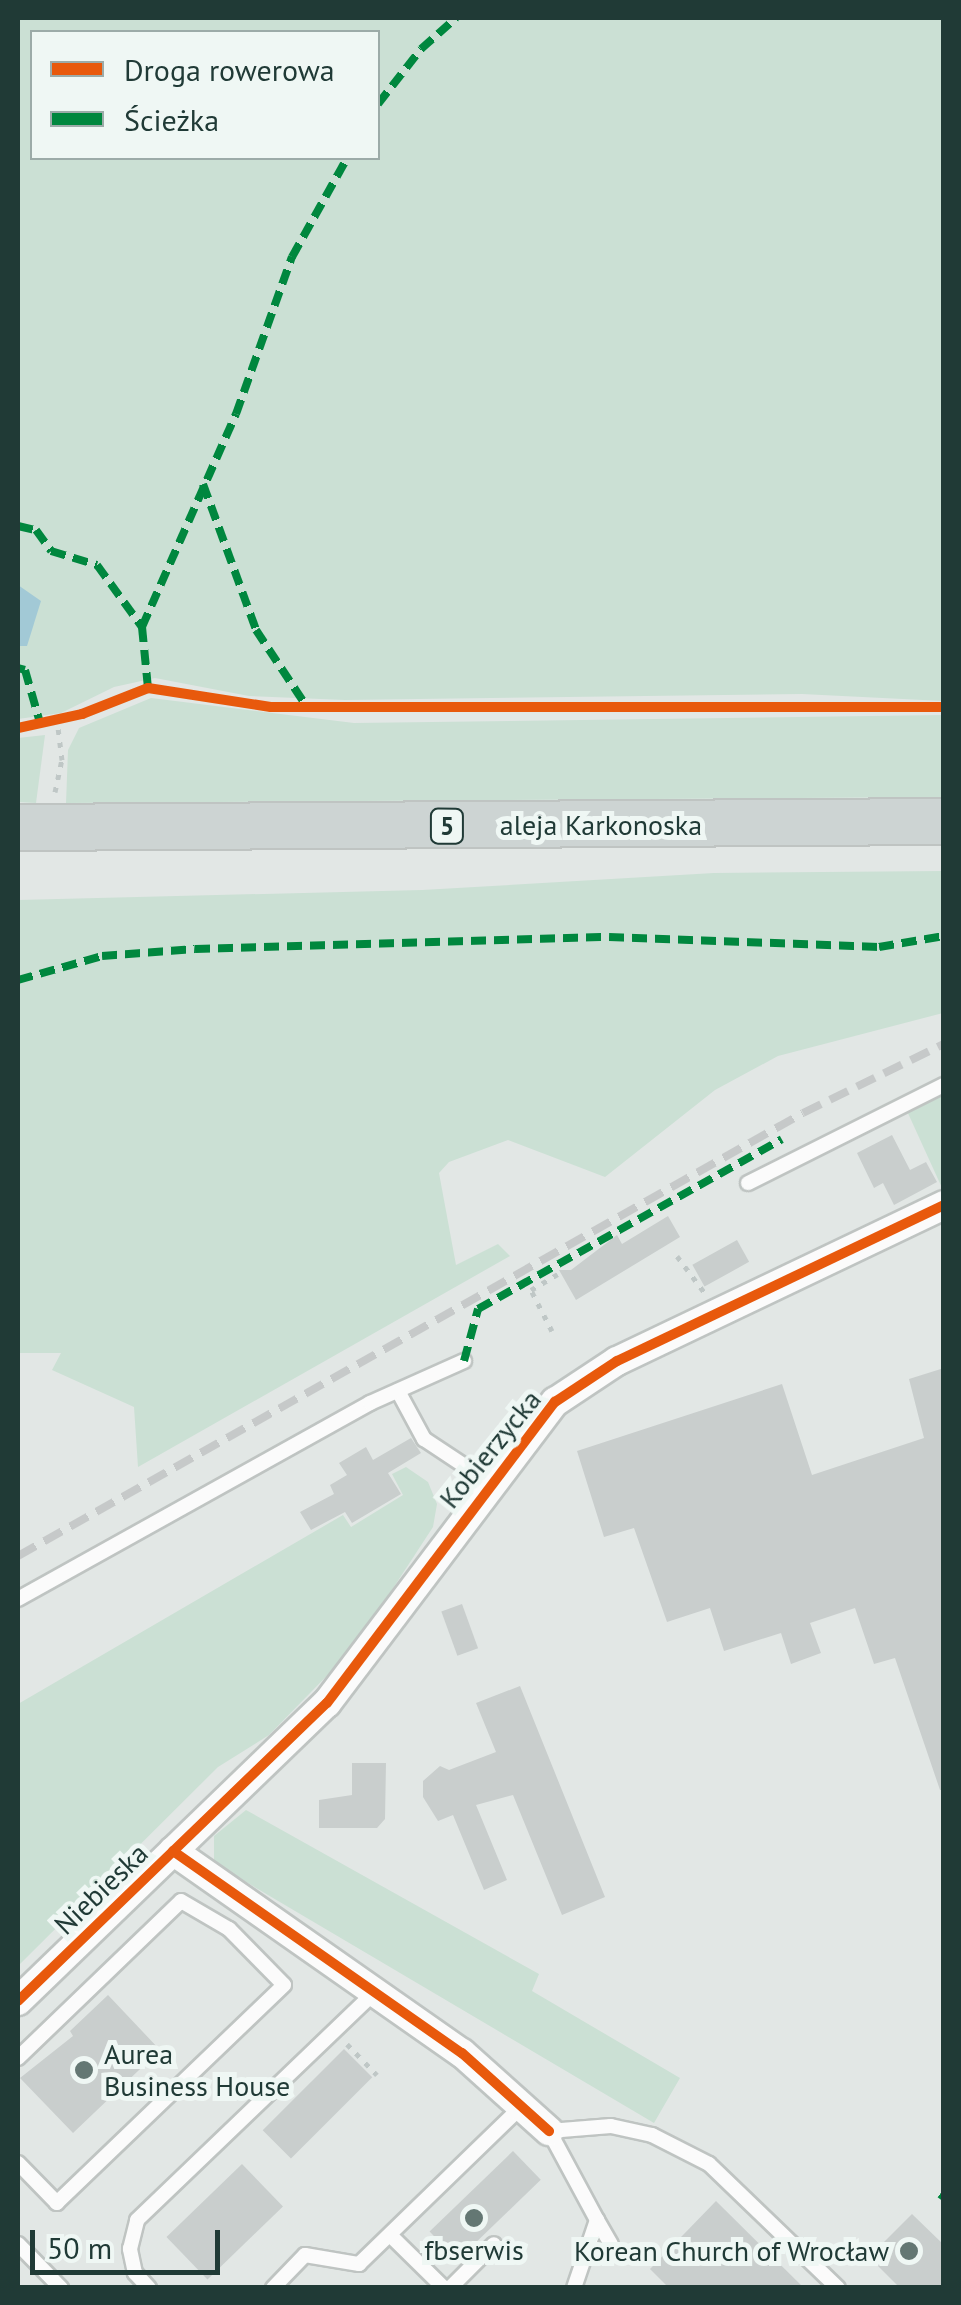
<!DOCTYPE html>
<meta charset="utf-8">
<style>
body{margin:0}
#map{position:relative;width:961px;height:2305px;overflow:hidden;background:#e2e7e5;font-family:"PT Sans",sans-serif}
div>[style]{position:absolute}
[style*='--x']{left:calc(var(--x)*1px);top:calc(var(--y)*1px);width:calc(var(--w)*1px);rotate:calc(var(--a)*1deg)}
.green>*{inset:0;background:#cbe0d4}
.water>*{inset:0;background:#a2c9d6}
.building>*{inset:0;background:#c9cecd;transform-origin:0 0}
.path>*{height:5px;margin-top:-2.5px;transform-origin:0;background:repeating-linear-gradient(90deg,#bfc7c6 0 5px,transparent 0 13px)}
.roads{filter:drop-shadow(2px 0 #bfc4c2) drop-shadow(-2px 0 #bfc4c2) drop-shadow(0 2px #bfc4c2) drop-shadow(0 -2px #bfc4c2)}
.lane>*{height:14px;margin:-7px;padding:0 7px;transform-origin:7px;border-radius:7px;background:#fbfbfb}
.street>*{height:28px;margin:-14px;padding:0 14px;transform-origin:14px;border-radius:14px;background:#fbfbfb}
.primary>*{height:45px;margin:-22.5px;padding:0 22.5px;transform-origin:22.5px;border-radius:22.5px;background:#cdd4d3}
.rail>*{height:8px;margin-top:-4px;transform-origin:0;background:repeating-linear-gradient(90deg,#c6c9c9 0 20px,transparent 0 30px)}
.quiet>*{height:8px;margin-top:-4px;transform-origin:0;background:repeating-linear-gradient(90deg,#00873e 0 15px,transparent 0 23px)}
.cycleway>*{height:10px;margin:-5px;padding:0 5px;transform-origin:5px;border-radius:5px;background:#e8590c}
.dots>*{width:28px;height:28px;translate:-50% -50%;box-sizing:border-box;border:5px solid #eff7f4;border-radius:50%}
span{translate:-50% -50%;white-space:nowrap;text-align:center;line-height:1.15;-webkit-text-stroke:10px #eff7f4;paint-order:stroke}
.shield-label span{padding:2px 8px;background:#eff7f4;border:2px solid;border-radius:8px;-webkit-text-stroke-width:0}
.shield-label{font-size:25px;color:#203a36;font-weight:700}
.street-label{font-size:28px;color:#203a36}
.poi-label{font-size:28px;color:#203a36}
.left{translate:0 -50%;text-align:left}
.right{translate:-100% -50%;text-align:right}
.frame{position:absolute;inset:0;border:20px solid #203a36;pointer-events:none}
.legend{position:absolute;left:30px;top:30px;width:350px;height:130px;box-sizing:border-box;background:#eff7f4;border:2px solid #9caba8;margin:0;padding:12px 18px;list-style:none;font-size:30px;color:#203a36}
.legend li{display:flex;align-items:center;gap:20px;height:50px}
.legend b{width:50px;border:2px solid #9caba8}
.scale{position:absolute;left:30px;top:2230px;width:190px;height:45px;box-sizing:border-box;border:5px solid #203a36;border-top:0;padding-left:12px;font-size:30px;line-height:35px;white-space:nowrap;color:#203a36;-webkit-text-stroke:8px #eff7f4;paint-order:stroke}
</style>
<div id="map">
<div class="green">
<i style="clip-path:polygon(evenodd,18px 18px,943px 18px,943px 701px,802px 694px,345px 700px,249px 696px,155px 678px,114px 687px,61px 713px,18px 719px,18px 18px,32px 32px,378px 32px,378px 158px,32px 158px,32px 32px)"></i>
<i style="clip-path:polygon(151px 698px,354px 723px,943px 715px,943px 797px,66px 803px,68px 750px,79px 728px)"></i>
<i style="clip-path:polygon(45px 735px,36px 803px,18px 802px,18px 738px)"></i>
<i style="clip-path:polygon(943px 871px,943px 1013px,778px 1056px,715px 1090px,605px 1177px,508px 1140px,449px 1162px,439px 1173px,456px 1265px,498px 1244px,510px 1256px,138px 1467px,134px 1407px,52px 1370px,61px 1353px,18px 1353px,18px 900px,422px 890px,714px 873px)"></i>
<i style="clip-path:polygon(943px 1094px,944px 1190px,943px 1190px,907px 1111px)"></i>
<i style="clip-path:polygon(406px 1467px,428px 1482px,437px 1504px,433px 1527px,354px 1648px,269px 1735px,218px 1767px,18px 1966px,18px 1704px,343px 1515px,351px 1527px,403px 1495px,392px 1474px)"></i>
<i style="clip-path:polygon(246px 1810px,539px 1974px,532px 1991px,680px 2078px,654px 2123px,214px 1863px,214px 1836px)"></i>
</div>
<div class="water">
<i style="clip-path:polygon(18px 585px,41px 601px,27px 646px,18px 646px)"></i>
</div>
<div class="building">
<i style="clip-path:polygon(892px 1135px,910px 1170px,926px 1162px,937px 1182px,894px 1205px,883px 1183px,874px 1188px,857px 1153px)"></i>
<i style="clip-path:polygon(668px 1216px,680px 1237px,576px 1300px,559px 1270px,571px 1270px,617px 1235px,622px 1244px)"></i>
<i style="left:737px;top:1240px;width:25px;height:51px;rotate:61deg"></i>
<i style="clip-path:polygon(944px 1368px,944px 1790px,940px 1790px,895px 1658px,874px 1664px,855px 1608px,810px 1623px,821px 1653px,791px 1664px,781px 1633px,724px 1651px,710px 1608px,667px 1622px,634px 1528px,604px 1537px,577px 1451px,782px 1384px,812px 1475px,924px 1438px,909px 1379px)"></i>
<i style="clip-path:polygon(411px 1438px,421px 1453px,388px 1473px,401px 1494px,352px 1523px,345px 1512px,311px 1530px,300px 1512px,334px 1494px,330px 1485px,347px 1475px,339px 1463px,366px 1447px,373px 1460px)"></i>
<i style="left:462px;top:1604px;width:47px;height:22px;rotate:70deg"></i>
<i style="clip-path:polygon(520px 1686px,605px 1897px,562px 1915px,513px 1795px,476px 1805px,507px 1880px,484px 1890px,453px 1815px,438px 1821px,423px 1797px,423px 1781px,440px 1766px,449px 1770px,496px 1752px,476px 1703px)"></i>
<i style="clip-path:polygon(352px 1763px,386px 1763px,385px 1819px,377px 1828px,319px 1828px,319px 1800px,352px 1795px)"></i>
<i style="clip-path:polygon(108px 1995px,160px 2050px,73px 2133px,20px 2078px,73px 2036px,70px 2031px)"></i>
<i style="left:344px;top:2049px;width:40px;height:115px;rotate:45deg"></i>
<i style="left:513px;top:2151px;width:40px;height:116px;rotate:46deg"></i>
<i style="left:242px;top:2164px;width:59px;height:105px;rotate:46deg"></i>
<i style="clip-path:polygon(716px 2201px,804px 2288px,669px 2288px,650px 2269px)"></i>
<i style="clip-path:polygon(912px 2214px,944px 2245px,944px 2288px,900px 2288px,869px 2257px)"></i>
</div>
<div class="path">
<i style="--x:55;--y:792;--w:33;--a:-78"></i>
<i style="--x:62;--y:760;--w:39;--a:-97"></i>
<i style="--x:677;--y:1256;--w:45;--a:53.1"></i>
<i style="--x:552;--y:1331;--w:46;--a:-117.1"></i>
<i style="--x:531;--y:1290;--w:31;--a:-31"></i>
<i style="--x:347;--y:2044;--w:43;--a:45.9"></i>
</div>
<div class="roads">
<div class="lane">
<i style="--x:748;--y:1183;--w:219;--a:-26.6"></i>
<i style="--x:398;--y:1391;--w:55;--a:61.6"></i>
<i style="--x:424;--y:1439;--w:78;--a:33.5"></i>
<i style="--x:18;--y:1599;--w:403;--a:-29.1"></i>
<i style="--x:370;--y:1403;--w:103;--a:-24.1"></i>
<i style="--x:18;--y:2058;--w:226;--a:-43.9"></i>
<i style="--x:181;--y:1901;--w:56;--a:30.3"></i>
<i style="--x:229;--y:1929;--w:78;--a:45.5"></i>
<i style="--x:284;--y:1985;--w:315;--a:136.2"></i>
<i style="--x:57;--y:2203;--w:56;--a:-134.3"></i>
<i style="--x:597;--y:2220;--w:28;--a:60"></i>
<i style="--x:390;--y:2235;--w:76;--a:44.5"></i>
<i style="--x:18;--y:2244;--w:62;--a:45.7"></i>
<i style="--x:149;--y:2288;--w:21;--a:-133"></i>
<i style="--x:135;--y:2273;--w:25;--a:-102"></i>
<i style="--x:130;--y:2249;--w:30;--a:-76"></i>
<i style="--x:137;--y:2220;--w:330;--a:-43.8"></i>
<i style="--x:273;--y:2288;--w:46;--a:-45.9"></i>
<i style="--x:305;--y:2255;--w:55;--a:9.5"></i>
<i style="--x:359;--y:2264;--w:227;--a:-44.1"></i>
<i style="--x:450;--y:2288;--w:62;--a:-45"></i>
<i style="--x:574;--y:2288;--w:72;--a:-71.3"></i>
<i style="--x:597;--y:2220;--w:101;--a:-118.3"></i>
<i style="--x:549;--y:2131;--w:62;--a:-4.6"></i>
<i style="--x:611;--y:2126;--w:42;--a:12.4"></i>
<i style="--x:652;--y:2135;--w:64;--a:27"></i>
<i style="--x:709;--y:2164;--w:179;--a:43.9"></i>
</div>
<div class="street">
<i style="--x:173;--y:1851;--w:353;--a:35"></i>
<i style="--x:462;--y:2053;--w:117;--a:41.9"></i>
<i style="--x:18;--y:2001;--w:429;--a:-44"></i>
<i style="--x:327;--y:1703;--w:378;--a:-52.9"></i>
<i style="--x:555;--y:1402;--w:74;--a:-33.5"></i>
<i style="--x:617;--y:1361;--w:362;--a:-25.5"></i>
</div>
<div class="primary">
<i style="--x:18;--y:827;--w:926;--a:-0.37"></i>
</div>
</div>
<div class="rail">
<i style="--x:18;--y:1556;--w:901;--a:-29.44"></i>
<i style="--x:803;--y:1113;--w:157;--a:-26.1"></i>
</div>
<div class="quiet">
<i style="--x:378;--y:104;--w:70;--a:-52"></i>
<i style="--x:421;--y:49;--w:47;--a:-41.5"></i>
<i style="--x:203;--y:484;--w:155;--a:70"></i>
<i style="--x:256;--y:630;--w:92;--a:56.5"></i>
<i style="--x:18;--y:526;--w:18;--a:13"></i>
<i style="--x:36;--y:530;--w:26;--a:54"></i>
<i style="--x:51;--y:551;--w:48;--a:16.9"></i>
<i style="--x:97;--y:565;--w:77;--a:54"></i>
<i style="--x:142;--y:627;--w:61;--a:84.4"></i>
<i style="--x:142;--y:627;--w:233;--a:-66.2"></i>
<i style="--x:236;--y:414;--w:167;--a:-70.4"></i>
<i style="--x:292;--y:257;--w:113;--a:-60.9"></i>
<i style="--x:18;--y:668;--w:7;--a:16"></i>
<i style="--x:25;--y:670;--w:58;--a:74.1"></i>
<i style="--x:18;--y:980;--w:87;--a:-15.9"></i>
<i style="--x:102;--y:956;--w:93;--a:-4.3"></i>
<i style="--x:195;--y:949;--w:414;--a:-1.7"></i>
<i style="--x:609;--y:937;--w:270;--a:2.1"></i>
<i style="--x:879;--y:947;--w:66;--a:-9.6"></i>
<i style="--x:464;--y:1361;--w:54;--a:-74.9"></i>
<i style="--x:478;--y:1309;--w:348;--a:-29.2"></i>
<i style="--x:940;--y:2194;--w:5;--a:37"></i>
</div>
<div class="cycleway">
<i style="--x:18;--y:728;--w:66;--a:-12.3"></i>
<i style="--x:82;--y:714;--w:71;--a:-21.5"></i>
<i style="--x:148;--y:688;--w:124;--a:8.8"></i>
<i style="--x:271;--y:707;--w:673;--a:0"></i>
<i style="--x:173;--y:1851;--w:353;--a:35"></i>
<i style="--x:462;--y:2053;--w:117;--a:41.9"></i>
<i style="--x:18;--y:2001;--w:429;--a:-44"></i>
<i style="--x:327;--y:1703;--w:378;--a:-52.9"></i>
<i style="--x:555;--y:1402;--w:74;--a:-33.5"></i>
<i style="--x:617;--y:1361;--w:362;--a:-25.5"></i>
</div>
<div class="dots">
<i style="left:84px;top:2070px;background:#647773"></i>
<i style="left:474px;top:2218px;background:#647773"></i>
<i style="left:909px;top:2251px;background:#647773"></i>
</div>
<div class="shield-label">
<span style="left:447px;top:826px">5</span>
</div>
<div class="street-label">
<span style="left:601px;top:825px">aleja Karkonoska</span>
<span style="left:490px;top:1449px;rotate:-51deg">Kobierzycka</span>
<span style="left:101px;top:1889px;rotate:-44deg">Niebieska</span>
</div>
<div class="poi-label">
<span class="left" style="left:104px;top:2070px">Aurea<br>Business House</span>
<span style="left:474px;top:2250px">fbserwis</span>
<span class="right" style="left:889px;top:2251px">Korean Church of Wrocław</span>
</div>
<div class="frame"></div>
<ul class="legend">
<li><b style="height:12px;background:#e8590c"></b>Droga rowerowa</li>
<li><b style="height:12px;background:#00873e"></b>Ścieżka</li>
</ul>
<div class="scale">50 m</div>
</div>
